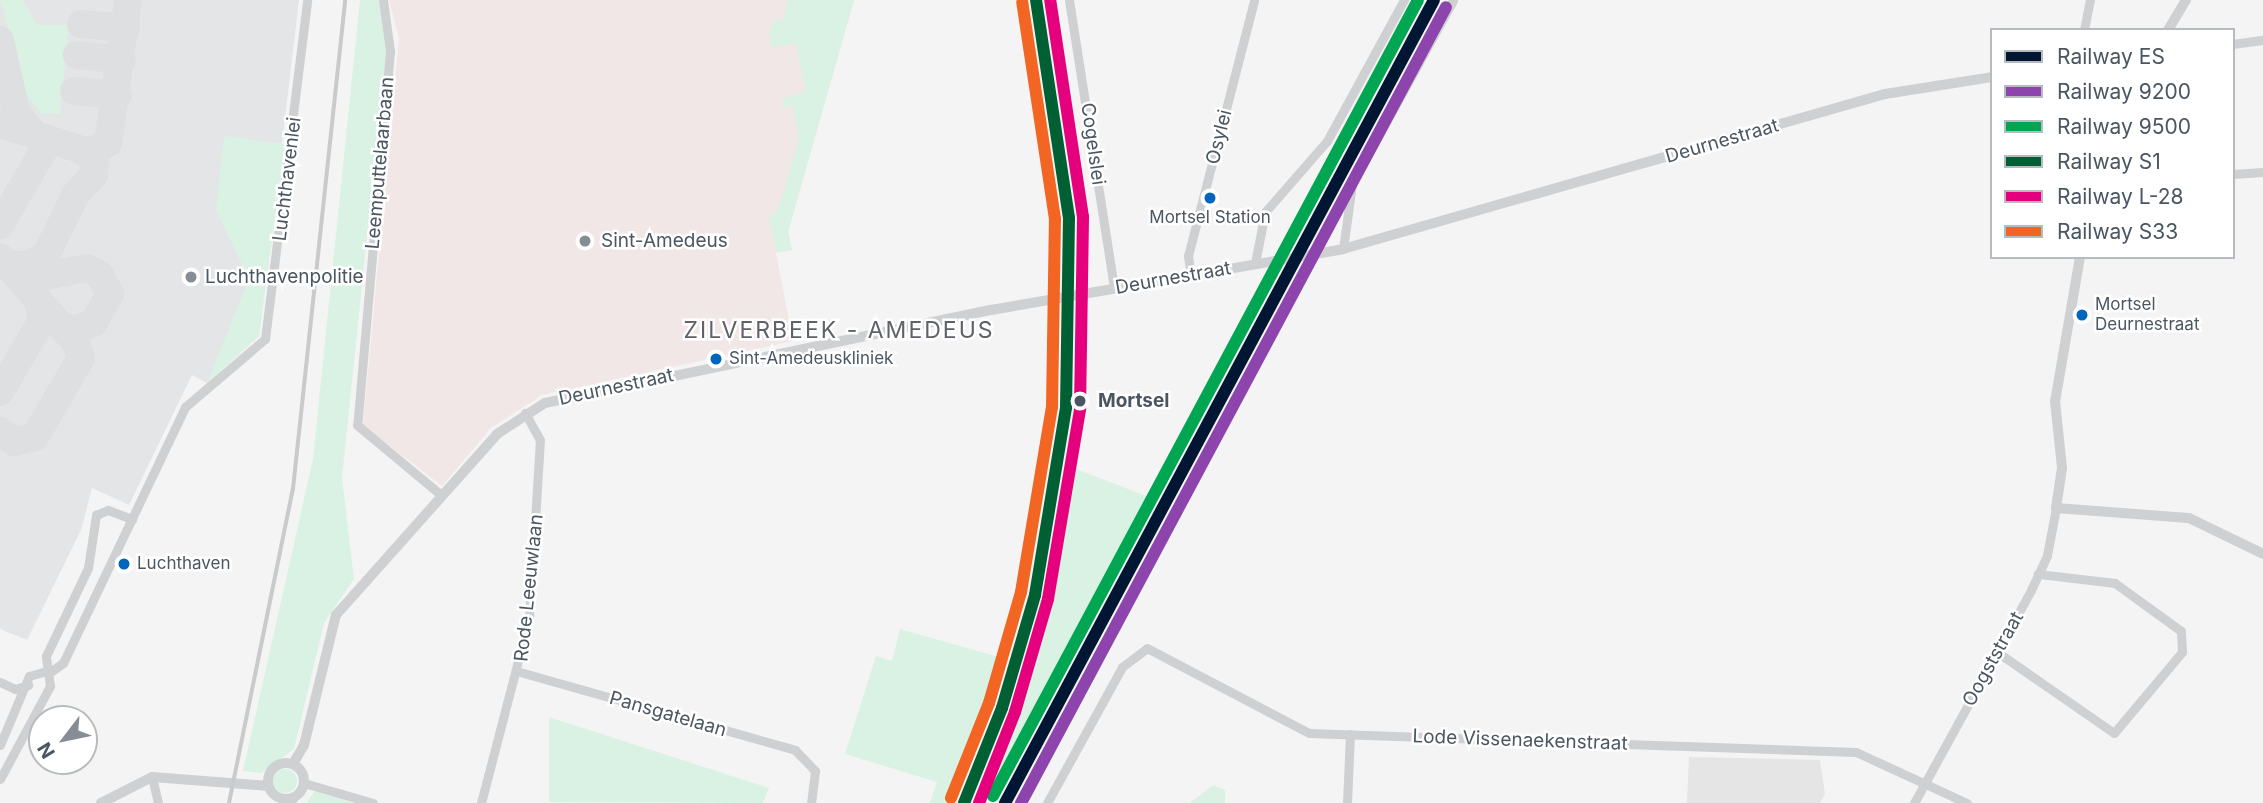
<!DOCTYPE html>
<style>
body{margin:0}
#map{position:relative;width:2263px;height:803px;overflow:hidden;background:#f4f4f4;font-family:Inter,sans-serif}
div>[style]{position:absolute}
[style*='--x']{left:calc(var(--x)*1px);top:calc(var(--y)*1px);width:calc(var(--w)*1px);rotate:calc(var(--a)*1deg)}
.education>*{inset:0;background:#e6e5e6}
.medical>*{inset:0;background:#f1e7e6}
.airport>*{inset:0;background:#e4e5e7}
.green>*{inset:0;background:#d9f2e3}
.round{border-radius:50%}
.taxiway>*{height:28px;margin:-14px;padding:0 14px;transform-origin:14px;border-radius:14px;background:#dedfe0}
.minor>*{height:9px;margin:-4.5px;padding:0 4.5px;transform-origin:4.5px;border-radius:4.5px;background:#ced0d2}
.tertiary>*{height:10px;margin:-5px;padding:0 5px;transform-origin:5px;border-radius:5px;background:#ced0d2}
.tertiary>.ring{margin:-5px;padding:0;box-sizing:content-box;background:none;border:10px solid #ced0d2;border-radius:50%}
.rail>*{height:3.5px;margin:-1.75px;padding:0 1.75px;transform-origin:1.75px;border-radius:1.75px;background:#c9cacc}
.rail-1>*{height:12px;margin:-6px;padding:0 6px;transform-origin:6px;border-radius:6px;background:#011633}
.rail-2>*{height:12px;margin:-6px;padding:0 6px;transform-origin:6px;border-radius:6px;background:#8e44ad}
.rail-3>*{height:12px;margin:-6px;padding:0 6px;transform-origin:6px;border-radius:6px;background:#00a651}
.rail-4>*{height:12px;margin:-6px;padding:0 6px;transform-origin:6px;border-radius:6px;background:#005f33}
.rail-5>*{height:12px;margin:-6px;padding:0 6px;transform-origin:6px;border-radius:6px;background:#e5007d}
.rail-6>*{height:12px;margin:-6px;padding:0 6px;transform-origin:6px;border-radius:6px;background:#f26522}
.dots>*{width:19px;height:19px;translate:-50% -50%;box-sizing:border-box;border:4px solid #fff;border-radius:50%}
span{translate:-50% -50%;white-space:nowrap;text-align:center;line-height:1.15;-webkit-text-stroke:5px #fff;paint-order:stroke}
.bus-label{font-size:17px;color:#4a5661}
.left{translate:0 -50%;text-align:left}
.street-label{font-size:19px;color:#4a5661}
.poi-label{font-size:19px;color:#4a5661}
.stop-label{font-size:19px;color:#4a5661;font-weight:700}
.quarter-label{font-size:23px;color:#5f6368;letter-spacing:2px}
.legend{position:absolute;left:1990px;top:28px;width:245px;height:231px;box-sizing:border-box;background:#fff;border:2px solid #b7bbc0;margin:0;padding:9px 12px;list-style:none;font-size:21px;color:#4a5661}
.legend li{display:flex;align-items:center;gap:14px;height:35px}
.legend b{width:35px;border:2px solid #b7bbc0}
.north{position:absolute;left:28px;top:705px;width:70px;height:70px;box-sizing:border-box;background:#fff;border:2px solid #b7bbc0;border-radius:50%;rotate:238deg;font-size:19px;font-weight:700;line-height:28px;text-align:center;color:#4a5661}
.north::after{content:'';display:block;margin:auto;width:24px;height:32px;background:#868d94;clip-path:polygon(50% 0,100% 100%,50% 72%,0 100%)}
</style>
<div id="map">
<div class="education">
<i style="clip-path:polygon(1689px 757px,1820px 760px,1825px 794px,1820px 803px,1687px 803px)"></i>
</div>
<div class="medical">
<i style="clip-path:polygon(389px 0,854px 0,788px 232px,792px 250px,776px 253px,793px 341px,542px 395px,491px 428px,442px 486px,363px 425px,399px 38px)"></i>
</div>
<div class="airport">
<i style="clip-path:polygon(0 0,299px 0,259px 336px,207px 383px,192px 375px,129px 505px,92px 488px,81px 530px,27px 640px,0 629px)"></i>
</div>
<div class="green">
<i style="clip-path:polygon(0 0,22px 0,37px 25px,69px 25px,60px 114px,41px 113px,27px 95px)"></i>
<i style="clip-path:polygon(360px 0,379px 0,386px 53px,342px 478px,354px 579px,324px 623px,294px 749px,261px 773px,243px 771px,313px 459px)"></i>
<i style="clip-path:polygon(788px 0,854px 0,788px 232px,792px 250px,776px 252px,769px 215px,778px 210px,799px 138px,792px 105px,784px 107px,782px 98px,806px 92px,796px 43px,772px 47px,769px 33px,774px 19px,782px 21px)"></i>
<i style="clip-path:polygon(224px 136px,285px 144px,259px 336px,207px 383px,245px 289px,245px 271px,216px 210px)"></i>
<i style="clip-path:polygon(1076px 469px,1154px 499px,1006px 773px,981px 803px,1039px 639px)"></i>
<i style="clip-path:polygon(900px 629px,1006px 659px,955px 803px,930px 803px,937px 782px,845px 754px,876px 656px,892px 661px)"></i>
<i style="clip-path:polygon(549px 717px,769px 788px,763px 803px,549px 802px)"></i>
<i class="round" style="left:273px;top:769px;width:24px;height:24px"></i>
<i style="clip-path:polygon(1213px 785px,1225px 790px,1225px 803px,1190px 803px)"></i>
<i style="clip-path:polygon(315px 791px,353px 803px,306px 803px)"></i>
</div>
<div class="taxiway">
<i style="--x:81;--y:24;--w:45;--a:5.1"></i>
<i style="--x:0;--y:40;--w:74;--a:77.5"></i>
<i style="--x:16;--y:112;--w:46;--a:51.1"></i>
<i style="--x:45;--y:148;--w:89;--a:120.3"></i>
<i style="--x:77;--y:55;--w:45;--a:6.3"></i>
<i style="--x:74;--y:91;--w:44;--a:5.2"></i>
<i style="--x:0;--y:124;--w:93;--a:17.5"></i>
<i style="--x:89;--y:152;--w:21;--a:-25"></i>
<i style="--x:108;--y:143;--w:144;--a:-82"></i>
<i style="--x:0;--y:257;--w:115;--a:48.5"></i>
<i style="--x:76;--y:343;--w:16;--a:72"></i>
<i style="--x:81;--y:358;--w:91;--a:120.2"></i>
<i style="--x:35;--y:437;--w:22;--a:167"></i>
<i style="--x:14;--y:442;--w:18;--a:-142"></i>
<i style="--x:10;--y:264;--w:16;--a:7"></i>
<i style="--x:26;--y:266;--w:23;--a:-29"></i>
<i style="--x:46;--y:255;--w:68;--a:-63.8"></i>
<i style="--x:76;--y:194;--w:26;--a:-47"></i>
<i style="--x:94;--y:175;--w:13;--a:-86"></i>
<i style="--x:95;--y:162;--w:17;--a:-140"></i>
<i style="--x:12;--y:271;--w:20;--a:24"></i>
<i style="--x:30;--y:279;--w:58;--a:-10.9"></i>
<i style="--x:87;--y:268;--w:15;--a:28"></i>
<i style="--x:100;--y:275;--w:21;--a:62"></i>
<i style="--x:110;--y:294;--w:34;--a:120"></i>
<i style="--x:93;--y:323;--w:20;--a:160"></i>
<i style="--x:74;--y:330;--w:16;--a:-158"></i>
<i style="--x:0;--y:392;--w:83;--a:-59.7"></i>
<i style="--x:42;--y:320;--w:20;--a:-101"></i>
</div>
<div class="minor">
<i style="--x:383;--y:0;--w:51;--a:82.2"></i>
<i style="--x:390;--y:51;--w:375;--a:95"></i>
<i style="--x:357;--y:425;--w:109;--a:39.8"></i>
<i style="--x:1069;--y:0;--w:291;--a:81.1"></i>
<i style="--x:2084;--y:30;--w:31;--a:-79"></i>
<i style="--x:2233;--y:44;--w:30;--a:-8"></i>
<i style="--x:2233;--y:174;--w:30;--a:-4"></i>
<i style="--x:1343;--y:249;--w:66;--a:-82.1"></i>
<i style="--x:1352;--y:184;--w:210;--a:-61.2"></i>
<i style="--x:1255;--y:263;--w:52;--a:-78.9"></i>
<i style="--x:1265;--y:212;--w:94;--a:-48.9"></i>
<i style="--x:1327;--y:141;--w:161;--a:-61.4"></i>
<i style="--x:1191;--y:275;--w:19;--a:-99"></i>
<i style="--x:1188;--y:256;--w:264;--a:-75.5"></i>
<i style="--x:1997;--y:652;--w:142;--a:34.7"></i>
<i style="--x:2114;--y:733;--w:106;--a:-50"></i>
<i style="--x:2182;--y:652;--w:21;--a:-93"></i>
<i style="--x:2181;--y:631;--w:82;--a:-144"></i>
<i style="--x:2115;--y:583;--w:78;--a:-173.3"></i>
<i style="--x:520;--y:672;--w:286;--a:15.8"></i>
<i style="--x:795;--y:750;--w:29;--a:46"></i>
<i style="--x:815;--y:771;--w:32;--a:97"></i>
<i style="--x:49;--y:673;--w:17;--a:-36"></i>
<i style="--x:63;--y:663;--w:284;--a:-64.5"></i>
<i style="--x:185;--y:407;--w:105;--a:-40.4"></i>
<i style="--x:265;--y:339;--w:342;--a:-82.9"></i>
<i style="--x:0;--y:682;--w:17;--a:25"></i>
<i style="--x:15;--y:689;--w:14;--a:-17"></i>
<i style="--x:0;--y:745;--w:75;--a:-67.2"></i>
<i style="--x:29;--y:676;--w:18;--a:-16"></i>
<i style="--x:152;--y:777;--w:27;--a:77"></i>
<i style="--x:0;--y:779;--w:106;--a:-61.7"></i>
<i style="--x:50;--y:686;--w:30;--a:-98"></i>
<i style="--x:46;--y:656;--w:98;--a:-64.5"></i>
<i style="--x:88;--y:568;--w:54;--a:-81.4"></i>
<i style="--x:96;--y:515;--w:13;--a:-23"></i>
<i style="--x:108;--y:510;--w:26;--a:21"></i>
<i style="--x:304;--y:783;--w:72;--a:16.2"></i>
<i style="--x:290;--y:799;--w:4;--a:63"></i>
<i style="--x:481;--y:803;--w:190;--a:-75.4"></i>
<i style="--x:529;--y:619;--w:179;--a:-86.5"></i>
<i style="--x:540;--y:440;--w:31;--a:-119"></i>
<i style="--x:1047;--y:803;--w:155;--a:-61.1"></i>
<i style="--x:1122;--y:667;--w:31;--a:-37"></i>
<i style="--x:1147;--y:648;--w:183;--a:27.7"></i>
<i style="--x:1309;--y:733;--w:547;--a:1.99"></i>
<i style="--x:1856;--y:752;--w:122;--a:24.7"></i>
<i style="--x:1347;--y:803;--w:69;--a:-87.5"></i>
<i style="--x:1914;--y:803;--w:243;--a:-61.2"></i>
<i style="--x:2031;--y:590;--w:38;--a:-65"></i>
<i style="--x:2047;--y:555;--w:48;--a:-79.2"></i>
</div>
<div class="tertiary">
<i style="--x:2168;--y:30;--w:35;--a:-59"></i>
<i style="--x:2080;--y:257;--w:146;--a:99.8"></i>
<i style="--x:2055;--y:401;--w:67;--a:84"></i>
<i style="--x:2062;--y:468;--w:40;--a:98.5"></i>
<i style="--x:2056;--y:508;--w:133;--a:4.3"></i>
<i style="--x:2189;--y:518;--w:82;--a:25.9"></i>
<i class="ring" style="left:268px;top:763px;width:26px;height:26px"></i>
<i style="--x:293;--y:764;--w:22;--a:-60"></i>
<i style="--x:304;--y:745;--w:134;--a:-76.2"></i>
<i style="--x:336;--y:615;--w:242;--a:-48.3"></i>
<i style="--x:497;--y:434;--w:57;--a:-32.9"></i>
<i style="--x:545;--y:403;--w:456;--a:-11.8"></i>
<i style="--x:991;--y:310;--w:357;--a:-9.8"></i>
<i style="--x:1343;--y:249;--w:564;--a:-15.96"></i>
<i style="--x:1885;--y:94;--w:108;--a:-9"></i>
<i style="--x:101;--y:803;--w:57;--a:-27"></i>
<i style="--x:152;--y:777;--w:116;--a:4.4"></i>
</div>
<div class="rail">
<i style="--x:229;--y:803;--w:320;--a:-78.5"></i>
<i style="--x:293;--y:489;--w:492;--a:-83.9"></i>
</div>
<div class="rail-1">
<i style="--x:1005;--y:803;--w:910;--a:-61.89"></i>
</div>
<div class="rail-2">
<i style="--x:1021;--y:803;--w:902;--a:-61.9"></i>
</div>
<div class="rail-3">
<i style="--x:993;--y:796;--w:902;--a:-61.9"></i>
</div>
<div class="rail-4">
<i style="--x:964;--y:803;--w:102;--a:-68.2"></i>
<i style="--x:1002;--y:708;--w:118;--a:-73.7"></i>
<i style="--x:1035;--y:595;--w:190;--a:-80.6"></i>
<i style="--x:1066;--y:408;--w:190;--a:-89.1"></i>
<i style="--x:1069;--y:218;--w:220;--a:-98.6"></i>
</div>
<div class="rail-5">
<i style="--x:979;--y:803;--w:98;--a:-68.4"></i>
<i style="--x:1015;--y:712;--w:118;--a:-73.7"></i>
<i style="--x:1048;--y:599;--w:193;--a:-80.4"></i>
<i style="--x:1080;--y:409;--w:192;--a:-89.1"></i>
<i style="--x:1083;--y:217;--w:219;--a:-98.6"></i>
</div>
<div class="rail-6">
<i style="--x:951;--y:798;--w:102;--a:-68.2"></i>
<i style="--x:989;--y:703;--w:116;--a:-73.9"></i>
<i style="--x:1021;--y:592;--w:188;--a:-80.5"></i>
<i style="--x:1052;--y:407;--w:188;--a:-89.1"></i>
<i style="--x:1055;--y:219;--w:219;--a:-98.6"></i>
</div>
<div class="dots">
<i style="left:1210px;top:198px;background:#0065bd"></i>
<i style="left:585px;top:241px;background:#868d94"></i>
<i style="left:191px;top:277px;background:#868d94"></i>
<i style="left:2082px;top:315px;background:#0065bd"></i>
<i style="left:716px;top:359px;background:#0065bd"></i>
<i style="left:1080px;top:401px;background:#4a5661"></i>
<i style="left:124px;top:564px;background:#0065bd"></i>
</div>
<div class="bus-label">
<span style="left:1210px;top:218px">Mortsel Station</span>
<span class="left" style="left:2095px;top:315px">Mortsel<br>Deurnestraat</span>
<span class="left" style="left:729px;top:359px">Sint-Amedeuskliniek</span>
<span class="left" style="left:137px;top:564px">Luchthaven</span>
</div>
<div class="street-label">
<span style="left:1219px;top:137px;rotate:-76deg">Osylei</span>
<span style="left:1722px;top:141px;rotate:-16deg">Deurnestraat</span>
<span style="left:1093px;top:144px;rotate:82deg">Cogelslei</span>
<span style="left:380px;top:163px;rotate:-85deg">Leemputtelaarbaan</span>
<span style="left:287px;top:179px;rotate:-83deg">Luchthavenlei</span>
<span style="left:1173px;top:278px;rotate:-10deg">Deurnestraat</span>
<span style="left:616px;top:387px;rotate:-12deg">Deurnestraat</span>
<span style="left:529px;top:588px;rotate:-84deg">Rode Leeuwlaan</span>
<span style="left:1993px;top:659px;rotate:-61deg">Oogststraat</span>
<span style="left:668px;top:714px;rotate:16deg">Pansgatelaan</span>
<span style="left:1520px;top:740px;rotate:2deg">Lode Vissenaekenstraat</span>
</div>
<div class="poi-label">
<span class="left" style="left:601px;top:241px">Sint-Amedeus</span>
<span class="left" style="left:205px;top:277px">Luchthavenpolitie</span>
</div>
<div class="stop-label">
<span class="left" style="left:1098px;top:401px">Mortsel</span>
</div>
<div class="quarter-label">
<span style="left:839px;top:330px">ZILVERBEEK - AMEDEUS</span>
</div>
<ul class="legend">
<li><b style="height:9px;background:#011633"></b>Railway ES</li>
<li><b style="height:9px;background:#8e44ad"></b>Railway 9200</li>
<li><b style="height:9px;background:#00a651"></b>Railway 9500</li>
<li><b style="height:9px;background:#005f33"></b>Railway S1</li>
<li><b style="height:9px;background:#e5007d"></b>Railway L-28</li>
<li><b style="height:9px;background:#f26522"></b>Railway S33</li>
</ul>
<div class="north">N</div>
</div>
